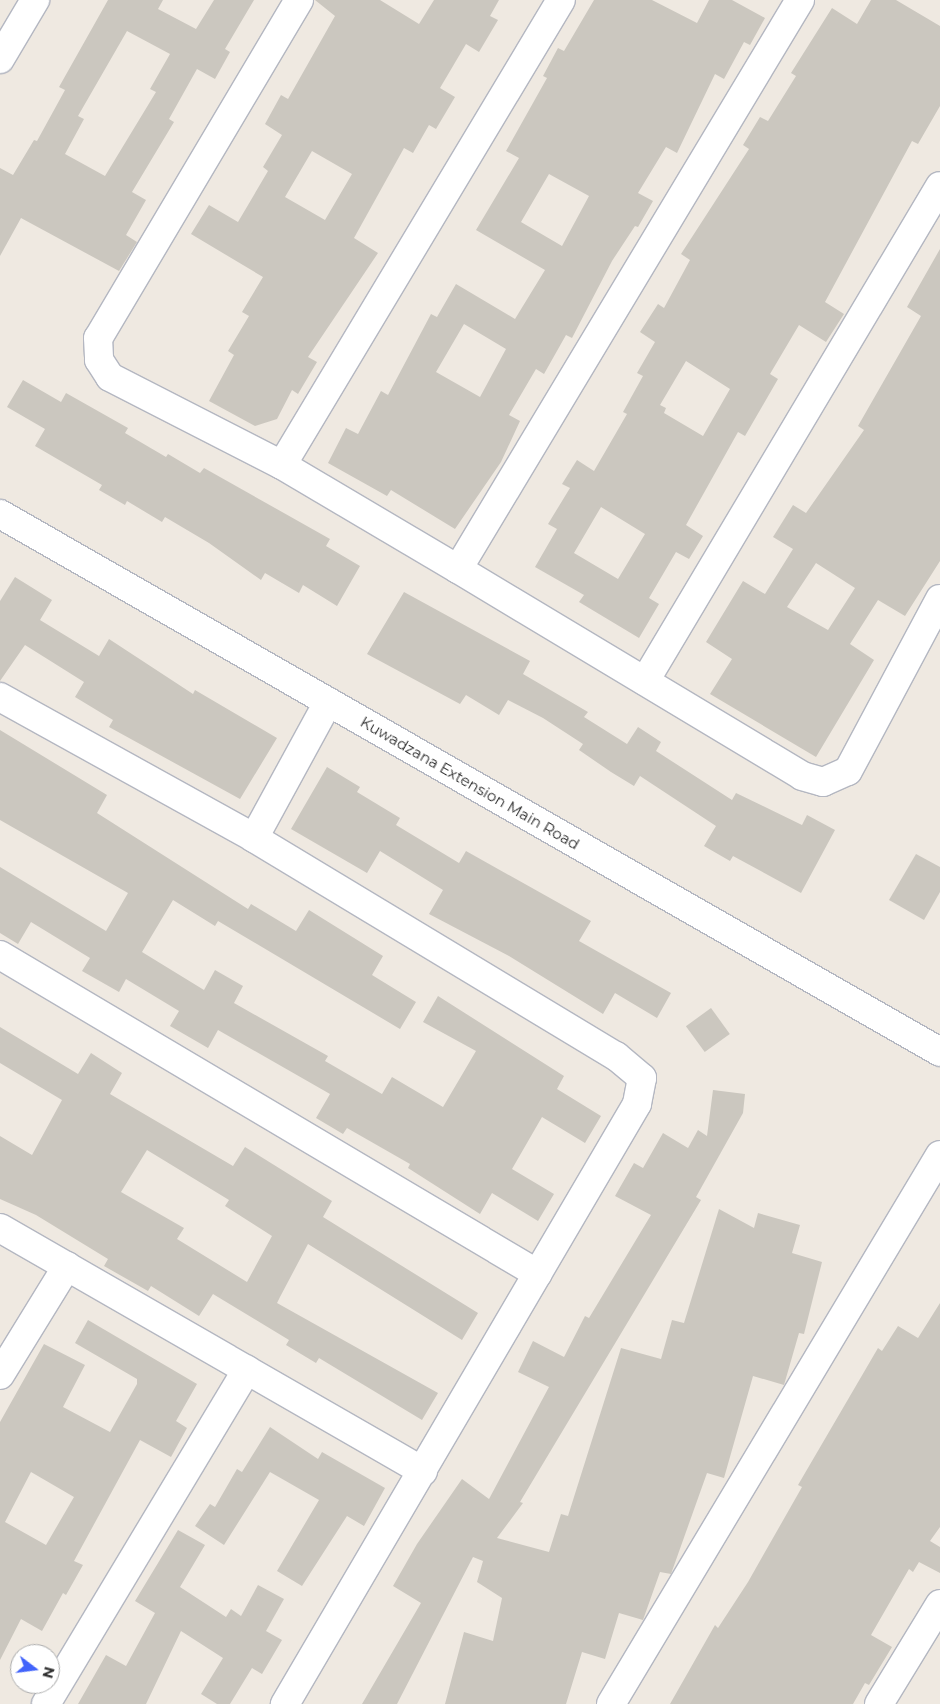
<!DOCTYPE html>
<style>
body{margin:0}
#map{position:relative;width:940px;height:1704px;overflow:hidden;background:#efe9e1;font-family:Montserrat,sans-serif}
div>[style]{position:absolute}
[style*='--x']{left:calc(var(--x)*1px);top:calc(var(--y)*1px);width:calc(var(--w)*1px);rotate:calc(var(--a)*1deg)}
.building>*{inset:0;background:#cbc7bf;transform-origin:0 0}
.roads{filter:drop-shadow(1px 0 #b4b7c1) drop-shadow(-1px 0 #b4b7c1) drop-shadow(0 1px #b4b7c1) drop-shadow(0 -1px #b4b7c1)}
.minor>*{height:28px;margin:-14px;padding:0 14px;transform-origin:14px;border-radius:14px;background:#fff}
.tertiary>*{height:28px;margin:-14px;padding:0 14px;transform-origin:14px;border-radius:14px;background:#fff}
span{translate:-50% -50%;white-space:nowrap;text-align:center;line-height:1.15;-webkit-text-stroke:4.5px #fff;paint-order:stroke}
.street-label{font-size:15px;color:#2e2e2e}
.north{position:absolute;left:10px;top:1644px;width:50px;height:50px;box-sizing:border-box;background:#fff;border:1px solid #ababab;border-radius:50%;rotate:105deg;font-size:14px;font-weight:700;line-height:20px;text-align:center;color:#2e2e2e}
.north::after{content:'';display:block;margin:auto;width:18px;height:22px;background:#4264fb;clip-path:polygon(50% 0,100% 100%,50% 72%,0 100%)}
</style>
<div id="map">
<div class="building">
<i style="clip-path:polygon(evenodd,108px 0,163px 0,158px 9px,196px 29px,214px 0,254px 0,225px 49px,230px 52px,215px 79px,197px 69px,169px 119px,174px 122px,132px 192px,146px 200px,126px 235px,137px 242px,119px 271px,21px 218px,0 256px,0 168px,13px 175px,34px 140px,37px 141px,65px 90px,59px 87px,108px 0,127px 31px,170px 54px,150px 89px,156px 92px,105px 176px,65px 154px,84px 119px,78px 116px,127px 31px)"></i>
<i style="clip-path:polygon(evenodd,315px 0,380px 0,419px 24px,434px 0,499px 0,490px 16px,498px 20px,479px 52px,466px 44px,440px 88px,455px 97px,436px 129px,429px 125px,413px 153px,404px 148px,354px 238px,378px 253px,308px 357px,317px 362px,298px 394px,292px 390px,277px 419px,255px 426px,209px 401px,234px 355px,228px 351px,249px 316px,242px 312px,263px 277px,191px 234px,209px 205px,238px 222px,268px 171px,263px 167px,282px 135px,265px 124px,281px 95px,288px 99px,335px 16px,315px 0,312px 151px,352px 174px,325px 220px,285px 197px,312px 151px)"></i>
<i style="clip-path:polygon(evenodd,594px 0,652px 0,697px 23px,709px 0,732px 0,765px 18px,750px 45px,744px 42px,724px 79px,715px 74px,677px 153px,666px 147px,638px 193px,653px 201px,638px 227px,635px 226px,612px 261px,572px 338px,566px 335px,544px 374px,536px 369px,509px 415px,520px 421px,501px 462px,455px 529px,391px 490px,387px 496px,328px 463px,346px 428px,358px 434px,381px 391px,388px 395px,431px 314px,437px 317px,456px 284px,515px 319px,545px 270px,476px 230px,519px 158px,506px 151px,547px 78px,543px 76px,558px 48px,564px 51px,594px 0,549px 174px,589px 196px,562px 246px,521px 222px,549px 174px,594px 0,464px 324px,506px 349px,480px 397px,436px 372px,464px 324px)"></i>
<i style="clip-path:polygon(evenodd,871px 0,896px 0,940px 26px,940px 106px,918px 144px,912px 141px,825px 302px,844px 314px,826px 342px,799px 325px,770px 374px,778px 379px,745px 436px,738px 432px,686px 525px,703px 536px,689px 559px,676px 552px,649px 598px,659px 604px,639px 638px,579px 602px,584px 595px,535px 567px,557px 529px,548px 524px,570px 488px,562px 484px,577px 460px,594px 471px,627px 414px,623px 412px,643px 376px,637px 373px,655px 342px,640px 332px,658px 304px,664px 308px,690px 260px,681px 254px,749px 149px,743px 145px,760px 117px,768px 121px,796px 76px,791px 73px,832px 8px,857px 24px,871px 0,686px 361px,730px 389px,703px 436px,664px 413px,666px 408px,660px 405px,686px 361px,871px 0,601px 507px,645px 534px,618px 579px,574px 553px,601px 507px)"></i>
<i style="clip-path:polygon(evenodd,940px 249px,940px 561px,905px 616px,878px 600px,850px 644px,874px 660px,816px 757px,710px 694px,732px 659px,706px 642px,743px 581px,765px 594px,793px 549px,773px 537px,793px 505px,806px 513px,864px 430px,858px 426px,921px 316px,907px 307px,940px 249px,816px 563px,855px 588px,828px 630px,787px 607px,816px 563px)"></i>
<i style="clip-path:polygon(23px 380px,61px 402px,66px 393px,128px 428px,125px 433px,166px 457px,168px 454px,200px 473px,204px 468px,330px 539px,326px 546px,360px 566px,337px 606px,303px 585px,299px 593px,265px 573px,261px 580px,209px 543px,165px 517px,162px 522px,127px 501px,125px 505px,99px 490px,102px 485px,35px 446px,45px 429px,7px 407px)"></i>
<i style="clip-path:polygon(15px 577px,52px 600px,40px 620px,99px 656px,109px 639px,193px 694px,195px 690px,277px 738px,240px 799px,109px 727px,113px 720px,75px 697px,84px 682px,25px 645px,0 681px,0 601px)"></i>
<i style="clip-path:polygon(404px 592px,530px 661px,523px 674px,588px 712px,584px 717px,627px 744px,638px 727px,661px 742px,656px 751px,732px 800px,736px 793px,802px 825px,807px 815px,835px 830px,801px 893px,733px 856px,730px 861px,704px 846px,716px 826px,640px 776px,634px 786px,611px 772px,579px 750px,583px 744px,543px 718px,508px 700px,499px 715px,466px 695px,460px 704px,367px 654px)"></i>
<i style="clip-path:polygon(0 730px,107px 795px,97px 813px,248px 909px,251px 904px,296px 931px,309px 910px,383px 956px,372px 975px,416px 1002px,400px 1029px,218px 921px,215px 926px,173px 900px,142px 952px,204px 990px,215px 970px,243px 986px,234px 1003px,328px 1056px,325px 1061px,382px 1094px,392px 1077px,443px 1107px,476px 1051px,423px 1022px,438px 996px,564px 1076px,557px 1089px,601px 1116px,585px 1143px,542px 1117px,512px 1169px,554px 1194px,538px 1221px,492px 1193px,480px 1214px,408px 1168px,410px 1164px,347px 1128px,343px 1134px,316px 1118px,330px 1094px,218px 1030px,208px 1048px,170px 1026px,179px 1011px,126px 979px,119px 992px,82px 971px,90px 958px,31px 922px,18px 944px,0 933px,0 867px,106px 931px,128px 893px,0 820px)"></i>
<i style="clip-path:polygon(327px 767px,360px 787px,357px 792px,400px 818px,396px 825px,459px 863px,466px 851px,591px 921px,579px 941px,671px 993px,657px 1018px,615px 993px,603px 1014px,509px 956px,429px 914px,443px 890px,380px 851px,367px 873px,291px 829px)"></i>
<i style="clip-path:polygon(916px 854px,940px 867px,940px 892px,924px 920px,889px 900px)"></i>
<i style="left:711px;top:1008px;width:32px;height:31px;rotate:54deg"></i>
<i style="clip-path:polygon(evenodd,0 1027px,78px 1074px,91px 1053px,122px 1073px,110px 1094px,233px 1166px,245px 1147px,332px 1201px,323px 1217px,478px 1313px,462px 1340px,308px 1244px,280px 1297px,277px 1303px,438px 1393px,422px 1420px,319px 1358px,316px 1363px,286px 1345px,289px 1340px,213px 1294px,199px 1316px,151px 1286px,148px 1291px,104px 1266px,108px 1259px,36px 1215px,0 1199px,0 1136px,32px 1155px,62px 1100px,0 1063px,0 1027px,147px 1150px,229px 1200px,225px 1206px,272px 1236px,247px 1282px,177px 1239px,184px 1228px,121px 1192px,147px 1150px)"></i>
<i style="clip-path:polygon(713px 1090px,745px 1094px,743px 1113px,696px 1197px,701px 1200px,520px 1502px,523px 1503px,497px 1538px,549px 1552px,561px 1514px,568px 1516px,621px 1348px,661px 1359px,672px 1320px,684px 1323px,719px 1209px,754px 1228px,758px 1213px,800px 1225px,792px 1253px,822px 1262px,804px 1334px,799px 1333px,784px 1385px,753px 1376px,724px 1478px,707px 1473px,671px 1574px,660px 1572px,643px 1620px,619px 1613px,605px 1659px,582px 1652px,566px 1704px,445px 1704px,464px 1632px,493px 1641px,502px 1598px,477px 1582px,483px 1561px,473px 1557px,397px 1704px,362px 1704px,421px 1603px,393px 1586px,417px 1544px,462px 1479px,489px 1499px,549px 1387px,518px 1372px,533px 1341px,564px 1357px,585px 1316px,589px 1318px,651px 1215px,615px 1196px,634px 1163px,643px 1168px,663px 1133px,688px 1148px,698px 1130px,707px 1136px)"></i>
<i style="clip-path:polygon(940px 1303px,940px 1527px,930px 1541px,940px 1547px,940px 1573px,919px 1562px,913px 1572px,909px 1569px,871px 1635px,892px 1647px,869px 1685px,865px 1683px,853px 1704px,670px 1704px,715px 1625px,718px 1628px,748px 1582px,802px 1487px,798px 1485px,878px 1348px,882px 1351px,898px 1326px,918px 1338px)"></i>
<i style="clip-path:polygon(evenodd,88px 1320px,197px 1384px,176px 1421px,187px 1428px,171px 1457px,140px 1440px,74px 1561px,83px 1565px,66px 1595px,63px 1593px,42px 1631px,21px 1619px,0 1660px,0 1422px,44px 1344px,85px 1365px,63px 1407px,110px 1432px,137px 1384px,137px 1379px,75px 1343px,88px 1320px,31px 1472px,74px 1497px,46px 1545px,5px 1522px,31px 1472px)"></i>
<i style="clip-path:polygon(270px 1427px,318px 1459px,322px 1452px,385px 1488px,364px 1526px,347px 1516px,302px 1586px,277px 1571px,319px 1500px,270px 1472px,224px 1545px,195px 1526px,210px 1504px,215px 1507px,237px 1469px,242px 1472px)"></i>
<i style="clip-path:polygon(178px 1530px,205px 1545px,180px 1587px,226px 1617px,231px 1609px,241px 1616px,258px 1585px,284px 1599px,266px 1631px,282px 1640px,262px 1674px,252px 1668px,230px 1704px,217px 1704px,201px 1694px,223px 1658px,181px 1631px,146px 1704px,78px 1704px,106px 1655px,126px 1666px,155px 1613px,135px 1601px)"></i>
</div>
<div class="roads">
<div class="minor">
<i style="--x:299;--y:0;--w:393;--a:120.7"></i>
<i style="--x:98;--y:338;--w:22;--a:87"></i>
<i style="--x:99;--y:360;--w:20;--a:57"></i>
<i style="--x:110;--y:377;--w:193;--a:27.1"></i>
<i style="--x:282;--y:465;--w:204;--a:30.6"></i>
<i style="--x:800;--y:0;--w:664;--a:121.01"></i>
<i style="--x:458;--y:569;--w:401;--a:31"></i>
<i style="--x:802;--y:776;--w:22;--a:16"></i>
<i style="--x:823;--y:782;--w:27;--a:-24"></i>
<i style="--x:848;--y:771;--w:195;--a:-61.9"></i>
<i style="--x:0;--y:59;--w:69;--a:-59.3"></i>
<i style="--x:282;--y:465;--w:542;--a:-59.04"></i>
<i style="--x:645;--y:681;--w:576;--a:-59.21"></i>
<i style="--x:0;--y:697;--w:291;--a:29"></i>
<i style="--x:254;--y:838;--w:423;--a:31.1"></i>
<i style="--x:616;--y:1056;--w:34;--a:40"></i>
<i style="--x:642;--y:1078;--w:26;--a:101"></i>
<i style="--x:637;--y:1104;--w:696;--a:120.4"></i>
<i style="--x:254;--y:838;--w:155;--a:-61.4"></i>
<i style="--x:0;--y:955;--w:625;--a:30.67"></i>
<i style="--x:0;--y:1228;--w:488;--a:29.9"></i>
<i style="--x:0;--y:1375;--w:128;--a:-58.4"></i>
<i style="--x:46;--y:1704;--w:390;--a:-59"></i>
<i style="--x:611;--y:1704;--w:640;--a:-59.07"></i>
<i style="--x:879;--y:1704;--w:117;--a:-58.6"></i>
</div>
<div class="tertiary">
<i style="--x:0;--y:514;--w:1083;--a:29.78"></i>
</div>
</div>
<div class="street-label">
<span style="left:470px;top:783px;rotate:30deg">Kuwadzana Extension Main Road</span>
</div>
<div class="north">N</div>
</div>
